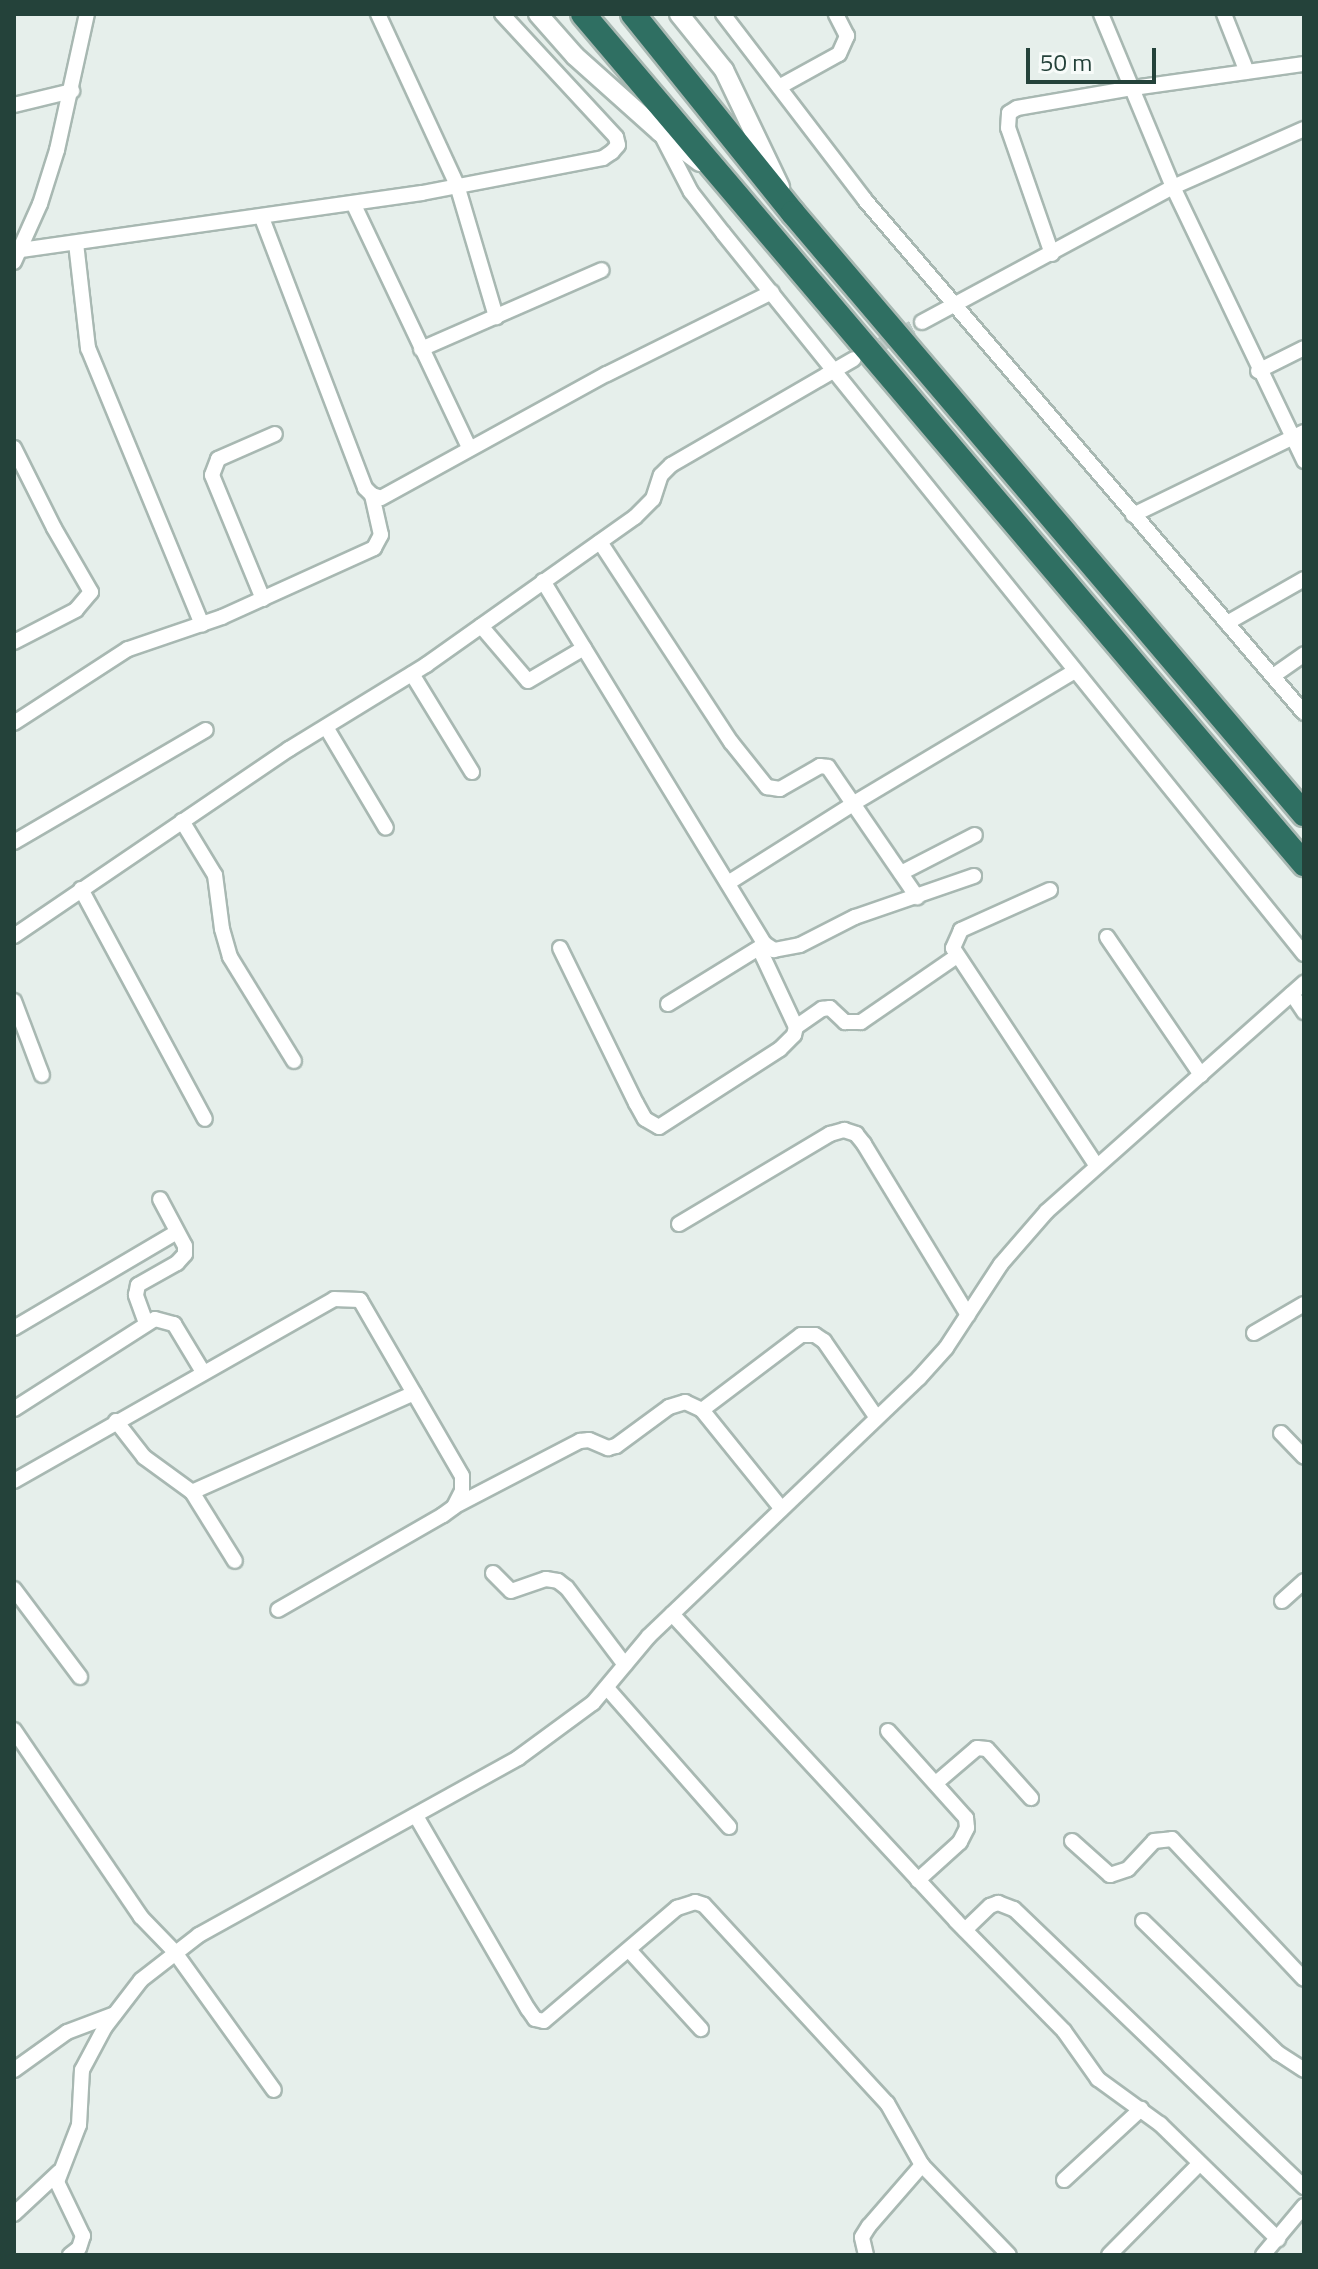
<!DOCTYPE html>
<style>
body{margin:0}
#map{position:relative;width:1318px;height:2269px;overflow:hidden;background:#e6efeb;font-family:"Titillium Web",sans-serif}
div>[style]{position:absolute}
[style*='--x']{left:calc(var(--x)*1px);top:calc(var(--y)*1px);width:calc(var(--w)*1px);rotate:calc(var(--a)*1deg)}
.street-tunnel>*{height:14px;margin-top:-7px;transform-origin:0;background:repeating-linear-gradient(90deg,#bfccc8 0 14px,transparent 0 21px)}
.roads{filter:drop-shadow(2px 0 #a8b8b2) drop-shadow(-2px 0 #a8b8b2) drop-shadow(0 2px #a8b8b2) drop-shadow(0 -2px #a8b8b2)}
.street>*{height:14px;margin:-7px;padding:0 7px;transform-origin:7px;border-radius:7px;background:#fff}
.secondary>*{height:18px;margin:-9px;padding:0 9px;transform-origin:9px;border-radius:9px;background:#fff}
.highway>*{height:24px;margin:-12px;padding:0 12px;transform-origin:12px;border-radius:12px;background:#2f6f62}
span{translate:-50% -50%;white-space:nowrap;text-align:center;line-height:1.15;-webkit-text-stroke:6px #f7fbf9;paint-order:stroke}
.frame{position:absolute;inset:0;border:16px solid #24423a;pointer-events:none}
.scale{position:absolute;left:1026px;top:48px;width:130px;height:36px;box-sizing:border-box;border:4px solid #24423a;border-top:0;padding-left:10px;font-size:24px;line-height:28px;white-space:nowrap;color:#24423a;-webkit-text-stroke:6px #f7fbf9;paint-order:stroke}
</style>
<div id="map">
<div class="street-tunnel">
<i style="--x:863;--y:354;--w:67;--a:-28.5"></i>
</div>
<div class="roads">
<div class="street">
<i style="--x:378;--y:14;--w:188;--a:65.2"></i>
<i style="--x:457;--y:185;--w:138;--a:73.5"></i>
<i style="--x:723;--y:14;--w:234;--a:52.6"></i>
<i style="--x:865;--y:200;--w:675;--a:49.44"></i>
<i style="--x:1101;--y:14;--w:187;--a:67.4"></i>
<i style="--x:1173;--y:187;--w:304;--a:64.4"></i>
<i style="--x:1224;--y:14;--w:62;--a:68.4"></i>
<i style="--x:779;--y:87;--w:68;--a:-28.8"></i>
<i style="--x:839;--y:54;--w:20;--a:-66"></i>
<i style="--x:847;--y:36;--w:25;--a:-117"></i>
<i style="--x:14;--y:105;--w:60;--a:-13.6"></i>
<i style="--x:661;--y:134;--w:65;--a:62.7"></i>
<i style="--x:691;--y:192;--w:52;--a:52"></i>
<i style="--x:723;--y:233;--w:926;--a:51.14"></i>
<i style="--x:353;--y:203;--w:272;--a:64.6"></i>
<i style="--x:262;--y:218;--w:289;--a:69.1"></i>
<i style="--x:365;--y:488;--w:10;--a:45"></i>
<i style="--x:372;--y:495;--w:9;--a:18"></i>
<i style="--x:381;--y:498;--w:258;--a:-28.8"></i>
<i style="--x:607;--y:374;--w:184;--a:-26.4"></i>
<i style="--x:76;--y:243;--w:106;--a:83.5"></i>
<i style="--x:88;--y:348;--w:299;--a:67.6"></i>
<i style="--x:14;--y:251;--w:412;--a:-8.1"></i>
<i style="--x:422;--y:193;--w:184;--a:-10.9"></i>
<i style="--x:603;--y:158;--w:11;--a:-34"></i>
<i style="--x:612;--y:152;--w:9;--a:-49"></i>
<i style="--x:618;--y:145;--w:8;--a:-104"></i>
<i style="--x:616;--y:137;--w:168;--a:-132.8"></i>
<i style="--x:1052;--y:254;--w:133;--a:-109.2"></i>
<i style="--x:1008;--y:128;--w:15;--a:-86"></i>
<i style="--x:1009;--y:113;--w:9;--a:-32"></i>
<i style="--x:1017;--y:108;--w:118;--a:-9.8"></i>
<i style="--x:1133;--y:88;--w:173;--a:-8"></i>
<i style="--x:14;--y:262;--w:64;--a:-65.9"></i>
<i style="--x:40;--y:204;--w:57;--a:-72.5"></i>
<i style="--x:57;--y:150;--w:139;--a:-77.6"></i>
<i style="--x:922;--y:322;--w:285;--a:-28.3"></i>
<i style="--x:1173;--y:187;--w:143;--a:-23.9"></i>
<i style="--x:421;--y:349;--w:197;--a:-23.6"></i>
<i style="--x:1258;--y:371;--w:51;--a:-26.6"></i>
<i style="--x:14;--y:448;--w:89;--a:63.4"></i>
<i style="--x:54;--y:528;--w:74;--a:60"></i>
<i style="--x:91;--y:592;--w:23;--a:130"></i>
<i style="--x:76;--y:610;--w:70;--a:152.7"></i>
<i style="--x:1133;--y:515;--w:190;--a:-25.9"></i>
<i style="--x:600;--y:542;--w:239;--a:56.8"></i>
<i style="--x:731;--y:742;--w:58;--a:51.3"></i>
<i style="--x:767;--y:787;--w:13;--a:9"></i>
<i style="--x:780;--y:789;--w:46;--a:-29.9"></i>
<i style="--x:820;--y:766;--w:8;--a:7"></i>
<i style="--x:828;--y:767;--w:158;--a:55.6"></i>
<i style="--x:543;--y:581;--w:426;--a:58.6"></i>
<i style="--x:765;--y:944;--w:11;--a:34"></i>
<i style="--x:774;--y:950;--w:26;--a:-11"></i>
<i style="--x:800;--y:945;--w:62;--a:-27"></i>
<i style="--x:855;--y:917;--w:126;--a:-19"></i>
<i style="--x:263;--y:599;--w:134;--a:-112.4"></i>
<i style="--x:212;--y:475;--w:17;--a:-69"></i>
<i style="--x:218;--y:459;--w:62;--a:-23.7"></i>
<i style="--x:1227;--y:623;--w:89;--a:-29.7"></i>
<i style="--x:481;--y:626;--w:72;--a:49.5"></i>
<i style="--x:528;--y:681;--w:65;--a:-30.5"></i>
<i style="--x:412;--y:674;--w:115;--a:58.5"></i>
<i style="--x:1273;--y:676;--w:38;--a:-35"></i>
<i style="--x:14;--y:723;--w:136;--a:-33"></i>
<i style="--x:128;--y:649;--w:99;--a:-18.8"></i>
<i style="--x:222;--y:617;--w:167;--a:-24.4"></i>
<i style="--x:374;--y:548;--w:15;--a:-62"></i>
<i style="--x:381;--y:535;--w:41;--a:-102.7"></i>
<i style="--x:326;--y:727;--w:117;--a:59.3"></i>
<i style="--x:182;--y:821;--w:63;--a:58.6"></i>
<i style="--x:215;--y:875;--w:54;--a:82.6"></i>
<i style="--x:222;--y:929;--w:29;--a:74"></i>
<i style="--x:230;--y:957;--w:122;--a:58.4"></i>
<i style="--x:14;--y:842;--w:222;--a:-30.3"></i>
<i style="--x:901;--y:873;--w:83;--a:-27.2"></i>
<i style="--x:728;--y:883;--w:151;--a:-32.3"></i>
<i style="--x:856;--y:802;--w:255;--a:-30.9"></i>
<i style="--x:81;--y:889;--w:261;--a:61.7"></i>
<i style="--x:1050;--y:890;--w:98;--a:155.8"></i>
<i style="--x:961;--y:930;--w:20;--a:114"></i>
<i style="--x:953;--y:948;--w:261;--a:56.6"></i>
<i style="--x:14;--y:936;--w:333;--a:-34.2"></i>
<i style="--x:289;--y:749;--w:161;--a:-31.5"></i>
<i style="--x:426;--y:665;--w:256;--a:-35.3"></i>
<i style="--x:635;--y:517;--w:25;--a:-45"></i>
<i style="--x:653;--y:499;--w:25;--a:-72"></i>
<i style="--x:661;--y:475;--w:14;--a:-45"></i>
<i style="--x:671;--y:465;--w:211;--a:-30.1"></i>
<i style="--x:1107;--y:937;--w:167;--a:55.7"></i>
<i style="--x:560;--y:948;--w:173;--a:63.9"></i>
<i style="--x:636;--y:1103;--w:18;--a:61"></i>
<i style="--x:645;--y:1119;--w:16;--a:30"></i>
<i style="--x:659;--y:1127;--w:144;--a:-32.8"></i>
<i style="--x:780;--y:1049;--w:20;--a:-45"></i>
<i style="--x:794;--y:1035;--w:8;--a:-76"></i>
<i style="--x:796;--y:1027;--w:87;--a:-115.1"></i>
<i style="--x:1292;--y:994;--w:22;--a:56"></i>
<i style="--x:14;--y:1001;--w:79;--a:69.3"></i>
<i style="--x:668;--y:1004;--w:114;--a:-31.7"></i>
<i style="--x:796;--y:1027;--w:32;--a:-35"></i>
<i style="--x:822;--y:1009;--w:8;--a:-7"></i>
<i style="--x:830;--y:1008;--w:21;--a:43"></i>
<i style="--x:845;--y:1022;--w:16;--a:0"></i>
<i style="--x:861;--y:1022;--w:116;--a:-34.5"></i>
<i style="--x:679;--y:1224;--w:176;--a:-30.8"></i>
<i style="--x:830;--y:1134;--w:15;--a:-16"></i>
<i style="--x:844;--y:1130;--w:13;--a:18"></i>
<i style="--x:856;--y:1134;--w:13;--a:51"></i>
<i style="--x:864;--y:1144;--w:200;--a:58.7"></i>
<i style="--x:146;--y:1323;--w:30;--a:-110"></i>
<i style="--x:136;--y:1295;--w:10;--a:-79"></i>
<i style="--x:138;--y:1285;--w:45;--a:-29.4"></i>
<i style="--x:177;--y:1263;--w:12;--a:-48"></i>
<i style="--x:185;--y:1254;--w:8;--a:-90"></i>
<i style="--x:185;--y:1246;--w:53;--a:-118"></i>
<i style="--x:14;--y:1328;--w:189;--a:-30.5"></i>
<i style="--x:1254;--y:1333;--w:58;--a:-30.1"></i>
<i style="--x:14;--y:1409;--w:167;--a:-32.6"></i>
<i style="--x:155;--y:1319;--w:20;--a:15"></i>
<i style="--x:174;--y:1324;--w:56;--a:58.9"></i>
<i style="--x:702;--y:1410;--w:124;--a:-37.1"></i>
<i style="--x:801;--y:1335;--w:14;--a:0"></i>
<i style="--x:815;--y:1335;--w:11;--a:34"></i>
<i style="--x:824;--y:1341;--w:93;--a:55.5"></i>
<i style="--x:116;--y:1421;--w:46;--a:52.1"></i>
<i style="--x:144;--y:1457;--w:59;--a:36.1"></i>
<i style="--x:192;--y:1492;--w:81;--a:58.1"></i>
<i style="--x:1281;--y:1433;--w:33;--a:46"></i>
<i style="--x:14;--y:1481;--w:368;--a:-29.6"></i>
<i style="--x:334;--y:1299;--w:26;--a:2"></i>
<i style="--x:360;--y:1300;--w:203;--a:59.9"></i>
<i style="--x:462;--y:1476;--w:15;--a:90"></i>
<i style="--x:462;--y:1491;--w:18;--a:117"></i>
<i style="--x:454;--y:1507;--w:14;--a:144"></i>
<i style="--x:443;--y:1515;--w:190;--a:150.1"></i>
<i style="--x:192;--y:1492;--w:243;--a:-24"></i>
<i style="--x:455;--y:1506;--w:141;--a:-27.5"></i>
<i style="--x:580;--y:1441;--w:9;--a:-6"></i>
<i style="--x:589;--y:1440;--w:21;--a:23"></i>
<i style="--x:608;--y:1448;--w:8;--a:-14"></i>
<i style="--x:616;--y:1446;--w:66;--a:-36.3"></i>
<i style="--x:669;--y:1407;--w:17;--a:-17"></i>
<i style="--x:685;--y:1402;--w:19;--a:25"></i>
<i style="--x:702;--y:1410;--w:127;--a:51.1"></i>
<i style="--x:493;--y:1573;--w:25;--a:45"></i>
<i style="--x:511;--y:1591;--w:37;--a:-19"></i>
<i style="--x:546;--y:1579;--w:12;--a:9"></i>
<i style="--x:558;--y:1581;--w:11;--a:38"></i>
<i style="--x:567;--y:1588;--w:96;--a:53"></i>
<i style="--x:14;--y:1589;--w:110;--a:53.1"></i>
<i style="--x:1282;--y:1601;--w:30;--a:-42"></i>
<i style="--x:672;--y:1614;--w:418;--a:47.2"></i>
<i style="--x:956;--y:1921;--w:154;--a:45.5"></i>
<i style="--x:1064;--y:2031;--w:59;--a:54.7"></i>
<i style="--x:1098;--y:2079;--w:77;--a:36"></i>
<i style="--x:1160;--y:2124;--w:165;--a:44.3"></i>
<i style="--x:607;--y:1688;--w:185;--a:48.7"></i>
<i style="--x:14;--y:1730;--w:226;--a:55.8"></i>
<i style="--x:141;--y:1917;--w:47;--a:45.9"></i>
<i style="--x:174;--y:1951;--w:171;--a:54.3"></i>
<i style="--x:888;--y:1731;--w:117;--a:48.1"></i>
<i style="--x:966;--y:1818;--w:10;--a:84"></i>
<i style="--x:967;--y:1828;--w:16;--a:117"></i>
<i style="--x:960;--y:1842;--w:57;--a:137.9"></i>
<i style="--x:936;--y:1783;--w:54;--a:-40.5"></i>
<i style="--x:977;--y:1748;--w:10;--a:6"></i>
<i style="--x:987;--y:1749;--w:66;--a:48.1"></i>
<i style="--x:416;--y:1816;--w:223;--a:59.9"></i>
<i style="--x:528;--y:2009;--w:12;--a:55"></i>
<i style="--x:535;--y:2019;--w:9;--a:13"></i>
<i style="--x:544;--y:2021;--w:175;--a:-40.4"></i>
<i style="--x:677;--y:1908;--w:19;--a:-18"></i>
<i style="--x:695;--y:1902;--w:9;--a:18"></i>
<i style="--x:704;--y:1905;--w:270;--a:47.3"></i>
<i style="--x:887;--y:2103;--w:71;--a:60.6"></i>
<i style="--x:922;--y:2165;--w:125;--a:46"></i>
<i style="--x:1072;--y:1841;--w:51;--a:41.8"></i>
<i style="--x:1110;--y:1875;--w:19;--a:-18"></i>
<i style="--x:1128;--y:1869;--w:38;--a:-47"></i>
<i style="--x:1154;--y:1841;--w:18;--a:-6"></i>
<i style="--x:1172;--y:1839;--w:192;--a:46.7"></i>
<i style="--x:1143;--y:1921;--w:189;--a:44.4"></i>
<i style="--x:1278;--y:2053;--w:31;--a:33"></i>
<i style="--x:965;--y:1930;--w:35;--a:-44"></i>
<i style="--x:990;--y:1906;--w:9;--a:-21"></i>
<i style="--x:998;--y:1903;--w:17;--a:21"></i>
<i style="--x:1014;--y:1909;--w:402;--a:43.8"></i>
<i style="--x:629;--y:1950;--w:107;--a:47.7"></i>
<i style="--x:14;--y:2070;--w:65;--a:-35.6"></i>
<i style="--x:67;--y:2032;--w:51;--a:-20.6"></i>
<i style="--x:1064;--y:2180;--w:105;--a:-42.7"></i>
<i style="--x:14;--y:2214;--w:62;--a:-43"></i>
<i style="--x:70;--y:2255;--w:11;--a:-38"></i>
<i style="--x:79;--y:2248;--w:13;--a:-72"></i>
<i style="--x:83;--y:2236;--w:60;--a:-115.7"></i>
<i style="--x:57;--y:2182;--w:61;--a:-68.9"></i>
<i style="--x:79;--y:2125;--w:55;--a:-86.9"></i>
<i style="--x:82;--y:2070;--w:49;--a:-61.9"></i>
<i style="--x:105;--y:2027;--w:59;--a:-52.5"></i>
<i style="--x:141;--y:1980;--w:73;--a:-37.8"></i>
<i style="--x:199;--y:1935;--w:365;--a:-29"></i>
<i style="--x:518;--y:1758;--w:93;--a:-36.3"></i>
<i style="--x:593;--y:1703;--w:87;--a:-50.1"></i>
<i style="--x:649;--y:1636;--w:373;--a:-43.7"></i>
<i style="--x:919;--y:1378;--w:40;--a:-48"></i>
<i style="--x:946;--y:1348;--w:100;--a:-56.8"></i>
<i style="--x:1001;--y:1264;--w:70;--a:-49"></i>
<i style="--x:1047;--y:1211;--w:344;--a:-41.6"></i>
<i style="--x:866;--y:2255;--w:18;--a:-103"></i>
<i style="--x:862;--y:2237;--w:13;--a:-58"></i>
<i style="--x:869;--y:2226;--w:81;--a:-49"></i>
<i style="--x:1109;--y:2255;--w:129;--a:-45.3"></i>
<i style="--x:1263;--y:2255;--w:64;--a:-50.1"></i>
</div>
<div class="secondary">
<i style="--x:538;--y:14;--w:56;--a:48.6"></i>
<i style="--x:575;--y:56;--w:114;--a:41.8"></i>
<i style="--x:660;--y:132;--w:50;--a:36.9"></i>
<i style="--x:679;--y:14;--w:72;--a:51.2"></i>
<i style="--x:724;--y:70;--w:130;--a:64.4"></i>
</div>
<div class="highway">
<i style="--x:583;--y:14;--w:1115;--a:49.69"></i>
<i style="--x:633;--y:14;--w:255;--a:51.2"></i>
<i style="--x:793;--y:213;--w:789;--a:49.63"></i>
</div>
</div>
<div class="frame"></div>
<div class="scale">50 m</div>
</div>
